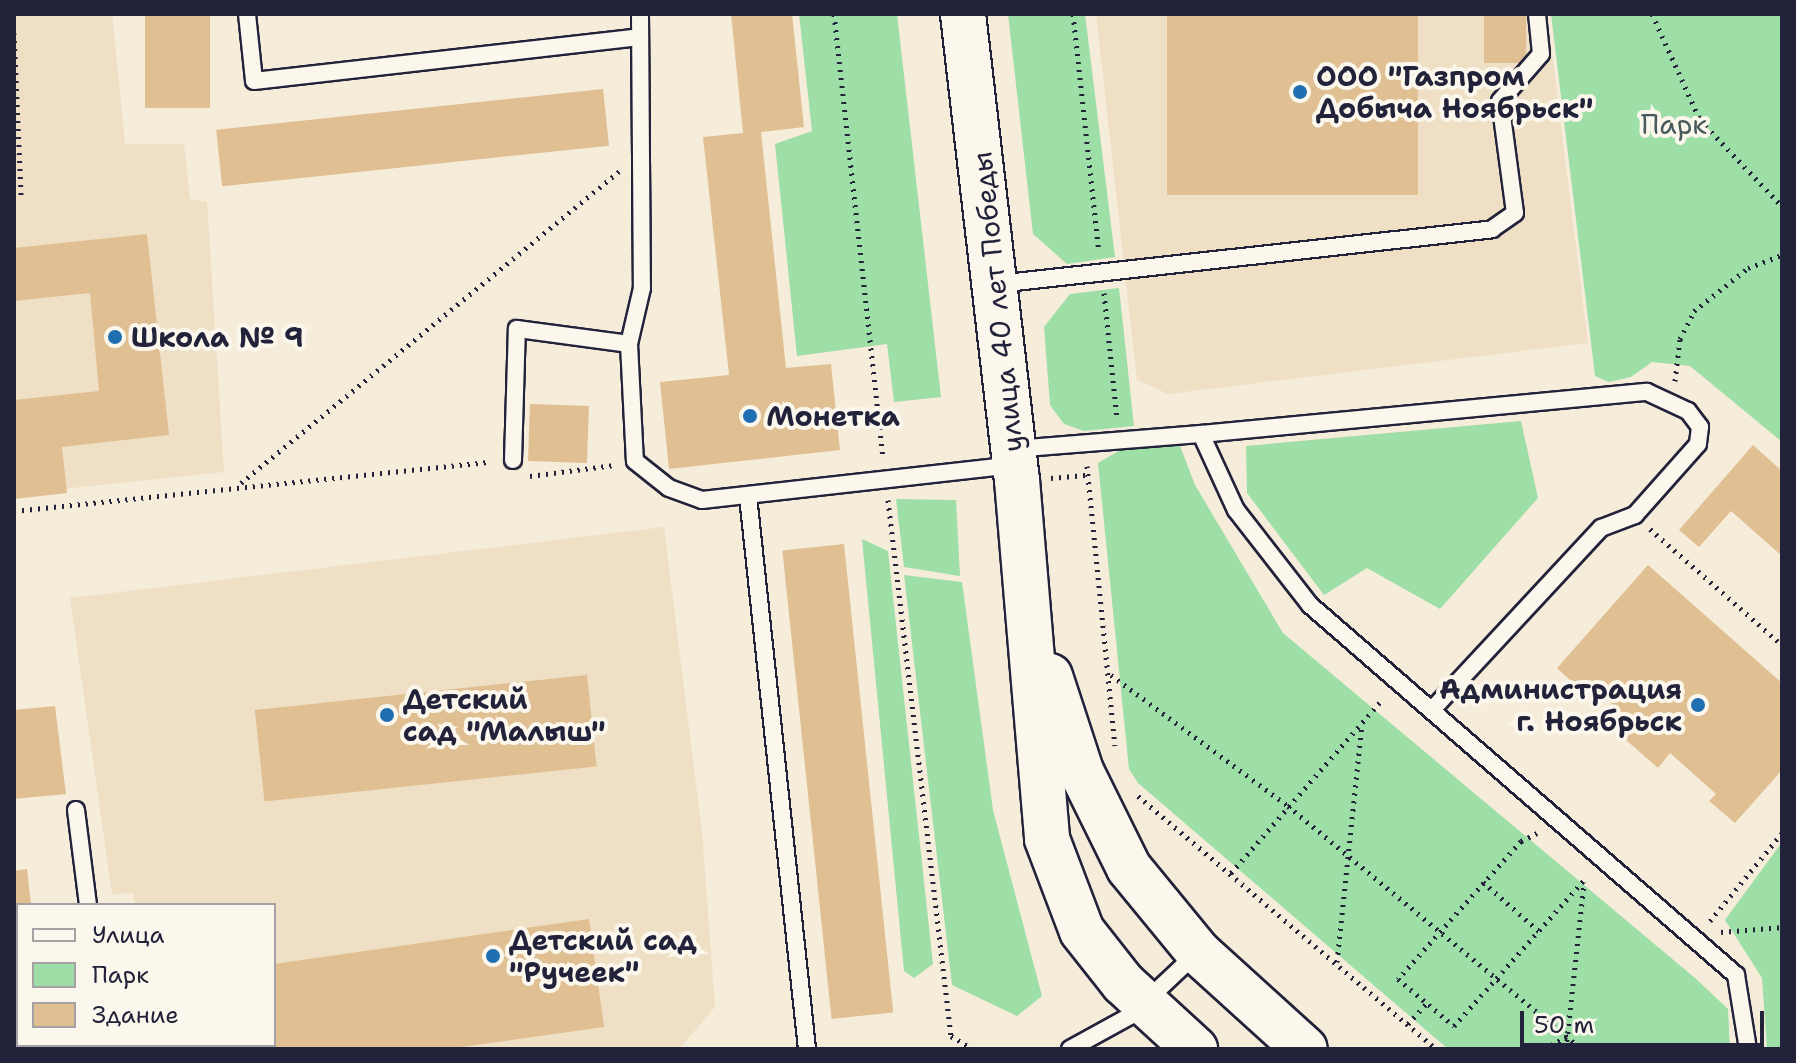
<!DOCTYPE html>
<meta charset="utf-8">
<style>
body{margin:0}
#map{position:relative;width:1796px;height:1063px;overflow:hidden;background:#f6ecda;font-family:"Shantell Sans",sans-serif}
div>[style]{position:absolute}
[style*='--x']{left:calc(var(--x)*1px);top:calc(var(--y)*1px);width:calc(var(--w)*1px);rotate:calc(var(--a)*1deg)}
.built>*{inset:0;background:#efdfc5}
.green>*{inset:0;background:#9edea7}
.building>*{inset:0;background:#e0c093;transform-origin:0 0}
.path>*{height:5px;margin-top:-2.5px;transform-origin:0;background:repeating-linear-gradient(90deg,#22223b 0 2px,transparent 0 8px)}
.roads{filter:drop-shadow(2px 0 #22223b) drop-shadow(-2px 0 #22223b) drop-shadow(0 2px #22223b) drop-shadow(0 -2px #22223b)}
.lane>*{height:16px;margin:-8px;padding:0 8px;transform-origin:8px;border-radius:8px;background:#fbf7ec}
.primary>*{height:44px;margin:-22px;padding:0 22px;transform-origin:22px;border-radius:22px;background:#fbf7ec}
.dots>*{width:22px;height:22px;translate:-50% -50%;box-sizing:border-box;border:4px solid #fbf7ec;border-radius:50%}
span{translate:-50% -50%;white-space:nowrap;text-align:center;line-height:1.15;-webkit-text-stroke:8px #fbf7ec;paint-order:stroke}
.poi-label{font-size:28px;color:#22223b;font-weight:700}
.left{translate:0 -50%;text-align:left}
.right{translate:-100% -50%;text-align:right}
.park-label{font-size:28px;color:#475a5b}
.street-label{font-size:28px;color:#22223b}
.frame{position:absolute;inset:0;border:16px solid #22223b;pointer-events:none}
.legend{position:absolute;left:16px;top:903px;width:260px;height:144px;box-sizing:border-box;background:#fbf7ec;border:2px solid #a4a2a5;margin:0;padding:10px 14px;list-style:none;font-size:24px;color:#22223b}
.legend li{display:flex;align-items:center;gap:16px;height:40px}
.legend b{width:40px;border:2px solid #a4a2a5}
.scale{position:absolute;left:1520px;top:1011px;width:244px;height:36px;box-sizing:border-box;border:4px solid #22223b;border-top:0;padding-left:10px;font-size:24px;line-height:28px;white-space:nowrap;color:#22223b;-webkit-text-stroke:6px #fbf7ec;paint-order:stroke}
</style>
<div id="map">
<div class="built">
<i style="clip-path:polygon(14px 14px,112px 14px,125px 144px,184px 144px,190px 199px,207px 202px,224px 472px,14px 494px)"></i>
<i style="clip-path:polygon(1096px 14px,1547px 14px,1588px 343px,1168px 394px,1137px 380px)"></i>
<i style="clip-path:polygon(664px 527px,702px 832px,715px 1007px,679px 1049px,139px 1049px,274px 1045px,274px 905px,135px 905px,133px 893px,112px 894px,70px 598px)"></i>
</div>
<div class="green">
<i style="clip-path:polygon(799px 14px,897px 14px,941px 397px,894px 402px,887px 344px,797px 356px,775px 144px,812px 131px)"></i>
<i style="clip-path:polygon(1008px 14px,1085px 14px,1115px 257px,1067px 264px,1033px 234px)"></i>
<i style="clip-path:polygon(1551px 14px,1782px 14px,1782px 442px,1690px 366px,1652px 362px,1631px 377px,1609px 382px,1595px 376px)"></i>
<i style="clip-path:polygon(1119px 288px,1134px 426px,1084px 431px,1064px 424px,1050px 405px,1044px 327px,1070px 294px)"></i>
<i style="clip-path:polygon(1521px 421px,1538px 498px,1440px 609px,1367px 568px,1324px 595px,1247px 493px,1246px 446px)"></i>
<i style="clip-path:polygon(1179px 443px,1195px 485px,1283px 633px,1695px 978px,1728px 1009px,1730px 1049px,1448px 1049px,1138px 783px,1129px 769px,1098px 463px,1122px 449px)"></i>
<i style="clip-path:polygon(896px 499px,956px 500px,960px 576px,904px 567px)"></i>
<i style="clip-path:polygon(862px 539px,888px 551px,933px 964px,914px 978px,904px 971px)"></i>
<i style="clip-path:polygon(904px 575px,962px 582px,993px 810px,1042px 996px,1017px 1016px,952px 985px)"></i>
<i style="clip-path:polygon(1782px 842px,1782px 1049px,1767px 1049px,1762px 978px,1725px 920px)"></i>
</div>
<div class="building">
<i style="left:145px;top:14px;width:65px;height:94px"></i>
<i style="clip-path:polygon(731px 14px,792px 14px,804px 127px,761px 132px,786px 368px,831px 364px,840px 450px,669px 469px,660px 382px,729px 375px,703px 137px,743px 133px)"></i>
<i style="left:1167px;top:14px;width:251px;height:181px"></i>
<i style="left:1484px;top:14px;width:42px;height:49px"></i>
<i style="left:603px;top:89px;width:57px;height:389px;rotate:84deg"></i>
<i style="clip-path:polygon(147px 234px,169px 435px,62px 447px,67px 493px,14px 499px,14px 400px,99px 391px,90px 293px,14px 301px,14px 248px)"></i>
<i style="left:530px;top:404px;width:59px;height:57px;rotate:2deg"></i>
<i style="clip-path:polygon(1753px 445px,1782px 471px,1782px 556px,1731px 511px,1699px 547px,1679px 530px)"></i>
<i style="left:844px;top:544px;width:471px;height:62px;rotate:84deg"></i>
<i style="clip-path:polygon(1648px 565px,1782px 683px,1782px 770px,1735px 823px,1709px 801px,1716px 794px,1670px 753px,1658px 768px,1618px 733px,1630px 720px,1588px 683px,1582px 691px,1557px 668px)"></i>
<i style="left:587px;top:675px;width:92px;height:334px;rotate:84deg"></i>
<i style="clip-path:polygon(55px 706px,66px 794px,14px 799px,14px 710px)"></i>
<i style="clip-path:polygon(27px 869px,31px 905px,18px 905px,18px 1045px,47px 1049px,14px 1049px,14px 871px)"></i>
<i style="clip-path:polygon(589px 919px,604px 1027px,447px 1049px,271px 1049px,274px 964px)"></i>
</div>
<div class="path">
<i style="--x:834;--y:14;--w:447;--a:83.7"></i>
<i style="--x:1073;--y:14;--w:239;--a:83.8"></i>
<i style="--x:1652;--y:14;--w:116;--a:65.6"></i>
<i style="--x:1700;--y:120;--w:119;--a:46.4"></i>
<i style="--x:14;--y:33;--w:162;--a:87.5"></i>
<i style="--x:1104;--y:293;--w:127;--a:84.1"></i>
<i style="--x:1675;--y:381;--w:42;--a:-83.2"></i>
<i style="--x:1680;--y:339;--w:31;--a:-63"></i>
<i style="--x:1694;--y:311;--w:69;--a:-38.5"></i>
<i style="--x:1748;--y:268;--w:36;--a:-21"></i>
<i style="--x:1087;--y:466;--w:281;--a:84.3"></i>
<i style="--x:530;--y:476;--w:85;--a:-7.5"></i>
<i style="--x:1051;--y:478;--w:37;--a:-5"></i>
<i style="--x:241;--y:483;--w:490;--a:-39.5"></i>
<i style="--x:888;--y:500;--w:540;--a:83.3"></i>
<i style="--x:951;--y:1036;--w:26;--a:31"></i>
<i style="--x:14;--y:511;--w:479;--a:-5.9"></i>
<i style="--x:1650;--y:529;--w:176;--a:41.3"></i>
<i style="--x:1111;--y:675;--w:220;--a:36.5"></i>
<i style="--x:1288;--y:806;--w:381;--a:39.6"></i>
<i style="--x:1138;--y:796;--w:391;--a:40.3"></i>
<i style="--x:1537;--y:833;--w:18;--a:153"></i>
<i style="--x:1521;--y:841;--w:185;--a:131.7"></i>
<i style="--x:1398;--y:979;--w:73;--a:40"></i>
<i style="--x:1454;--y:1026;--w:197;--a:-48.3"></i>
<i style="--x:1231;--y:873;--w:231;--a:-48.9"></i>
<i style="--x:1483;--y:882;--w:76;--a:41.3"></i>
<i style="--x:1710;--y:921;--w:114;--a:-50.7"></i>
<i style="--x:1721;--y:932;--w:61;--a:-4.7"></i>
<i style="--x:1337;--y:962;--w:237;--a:-84"></i>
<i style="--x:1408;--y:1024;--w:28;--a:-48"></i>
<i style="--x:1544;--y:1049;--w:26;--a:-29"></i>
<i style="--x:1566;--y:1049;--w:168;--a:-83.8"></i>
</div>
<div class="roads">
<div class="lane">
<i style="--x:247;--y:14;--w:67;--a:84"></i>
<i style="--x:254;--y:81;--w:388;--a:-6.5"></i>
<i style="--x:640;--y:14;--w:274;--a:89.6"></i>
<i style="--x:642;--y:288;--w:57;--a:103.1"></i>
<i style="--x:629;--y:344;--w:117;--a:87.1"></i>
<i style="--x:635;--y:461;--w:43;--a:38.5"></i>
<i style="--x:669;--y:488;--w:35;--a:20"></i>
<i style="--x:702;--y:500;--w:313;--a:-6.4"></i>
<i style="--x:997;--y:284;--w:498;--a:-6.3"></i>
<i style="--x:1492;--y:229;--w:28;--a:-35"></i>
<i style="--x:1515;--y:213;--w:113;--a:-97.6"></i>
<i style="--x:1500;--y:101;--w:62;--a:-48.9"></i>
<i style="--x:1541;--y:54;--w:40;--a:-95.7"></i>
<i style="--x:1201;--y:434;--w:448;--a:-5.4"></i>
<i style="--x:1647;--y:392;--w:45;--a:24.9"></i>
<i style="--x:1688;--y:411;--w:20;--a:53"></i>
<i style="--x:1700;--y:427;--w:17;--a:97"></i>
<i style="--x:1698;--y:444;--w:95;--a:131.6"></i>
<i style="--x:1635;--y:515;--w:36;--a:159"></i>
<i style="--x:1601;--y:528;--w:246;--a:132.9"></i>
<i style="--x:1014;--y:449;--w:188;--a:-4.6"></i>
<i style="--x:1201;--y:434;--w:84;--a:65.3"></i>
<i style="--x:1236;--y:510;--w:120;--a:52.1"></i>
<i style="--x:1310;--y:605;--w:564;--a:40.98"></i>
<i style="--x:1736;--y:975;--w:75;--a:80.8"></i>
<i style="--x:513;--y:460;--w:131;--a:-88.3"></i>
<i style="--x:517;--y:329;--w:113;--a:7.6"></i>
<i style="--x:748;--y:496;--w:556;--a:83.91"></i>
<i style="--x:76;--y:810;--w:96;--a:82.8"></i>
<i style="--x:105;--y:1045;--w:4;--a:76"></i>
<i style="--x:1070;--y:1049;--w:68;--a:-28.8"></i>
<i style="--x:1130;--y:1016;--w:93;--a:-43.3"></i>
</div>
<div class="primary">
<i style="--x:963;--y:14;--w:469;--a:83.4"></i>
<i style="--x:1017;--y:480;--w:360;--a:85.2"></i>
<i style="--x:1047;--y:839;--w:98;--a:69.2"></i>
<i style="--x:1082;--y:931;--w:66;--a:51.7"></i>
<i style="--x:1123;--y:983;--w:98;--a:42.5"></i>
<i style="--x:1050;--y:676;--w:100;--a:71.9"></i>
<i style="--x:1081;--y:771;--w:108;--a:63.7"></i>
<i style="--x:1129;--y:868;--w:109;--a:50.6"></i>
<i style="--x:1198;--y:952;--w:144;--a:42.2"></i>
</div>
</div>
<div class="dots">
<i style="left:1300px;top:92px;background:#1f6fb2"></i>
<i style="left:115px;top:337px;background:#1f6fb2"></i>
<i style="left:750px;top:416px;background:#1f6fb2"></i>
<i style="left:1698px;top:705px;background:#1f6fb2"></i>
<i style="left:387px;top:715px;background:#1f6fb2"></i>
<i style="left:493px;top:956px;background:#1f6fb2"></i>
</div>
<div class="poi-label">
<span class="left" style="left:1316px;top:92px">ООО "Газпром<br>Добыча Ноябрьск"</span>
<span class="left" style="left:131px;top:337px">Школа № 9</span>
<span class="left" style="left:766px;top:416px">Монетка</span>
<span class="right" style="left:1682px;top:705px">Администрация<br>г. Ноябрьск</span>
<span class="left" style="left:403px;top:715px">Детский<br>сад "Малыш"</span>
<span class="left" style="left:509px;top:956px">Детский сад<br>"Ручеек"</span>
</div>
<div class="park-label">
<span style="left:1674px;top:124px">Парк</span>
</div>
<div class="street-label">
<span style="left:997px;top:302px;rotate:-96deg">улица 40 лет Победы</span>
</div>
<div class="frame"></div>
<ul class="legend">
<li><b style="height:10px;background:#fbf7ec"></b>Улица</li>
<li><b style="height:22px;background:#9edea7"></b>Парк</li>
<li><b style="height:22px;background:#e0c093"></b>Здание</li>
</ul>
<div class="scale">50 m</div>
</div>
